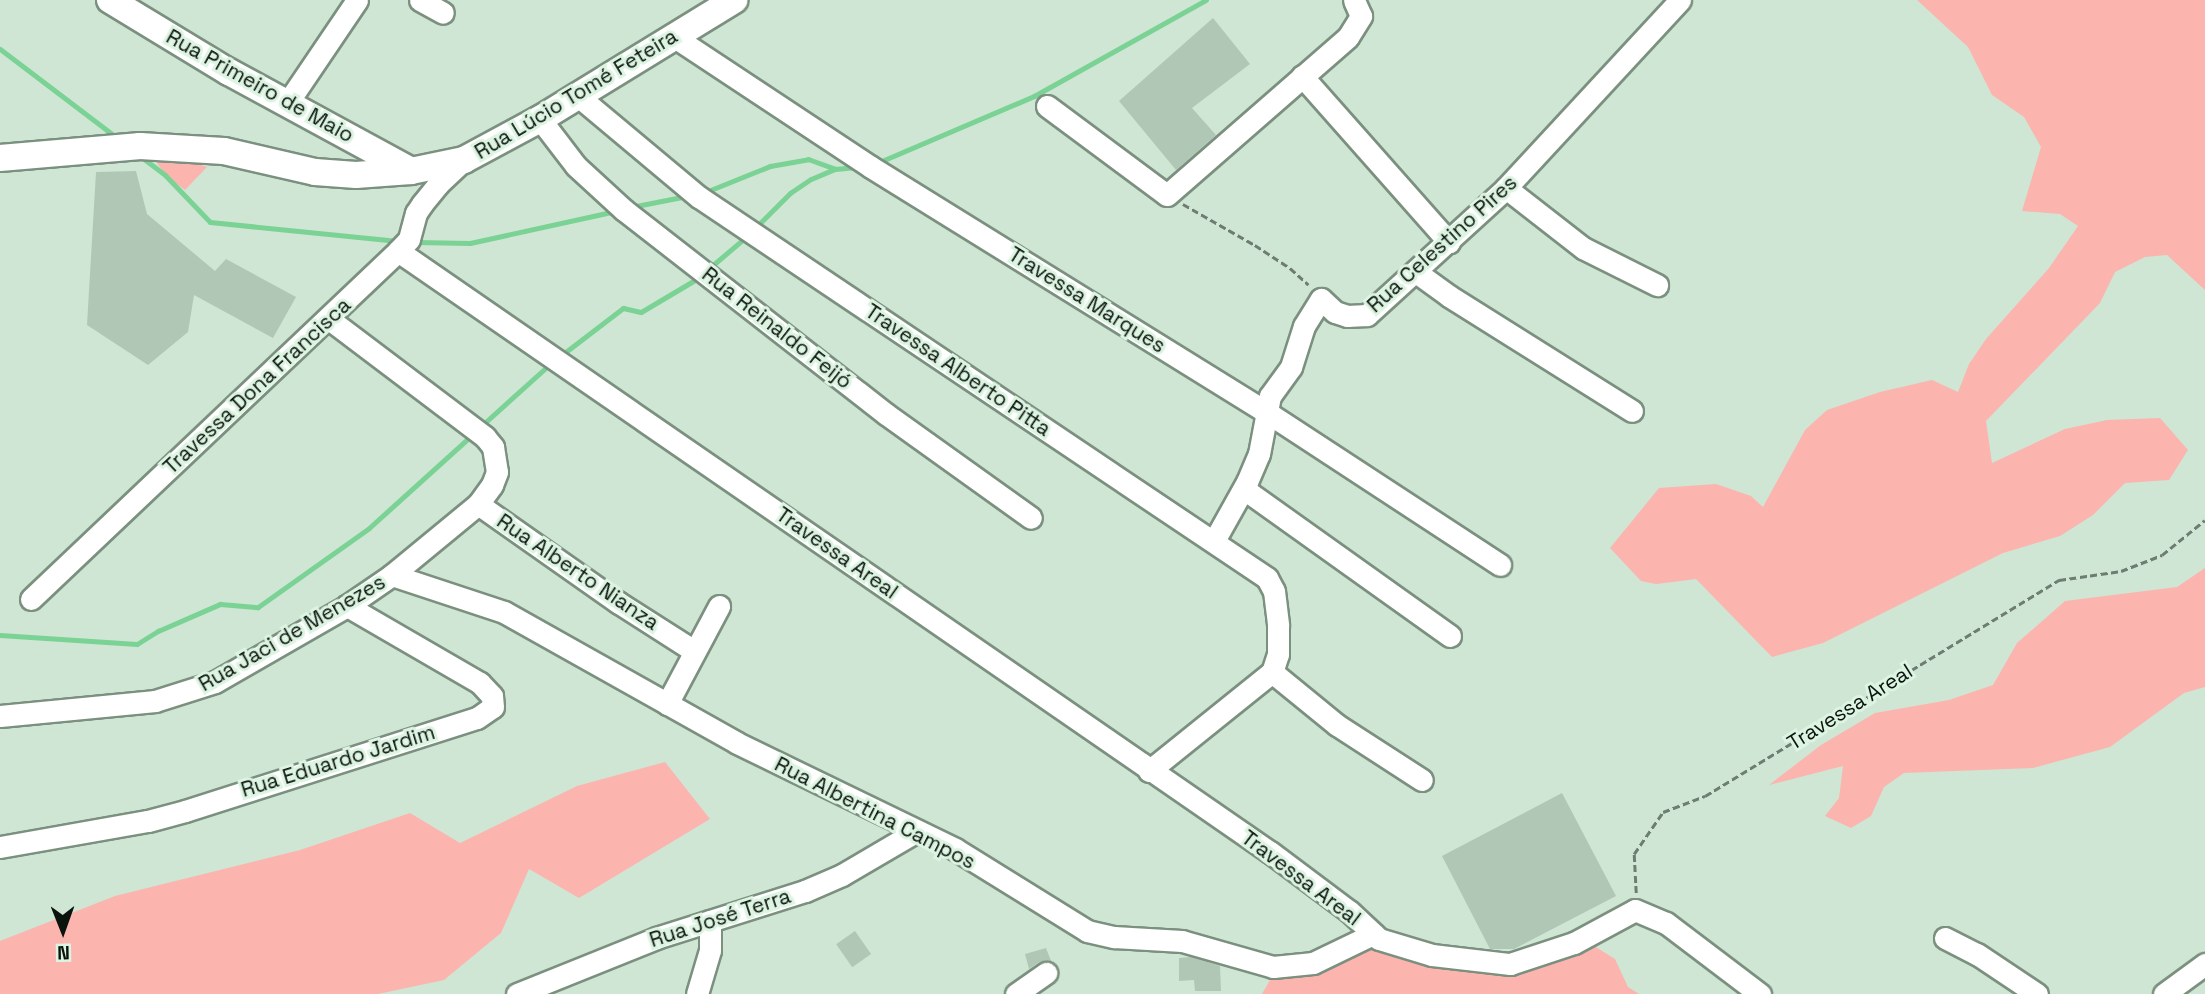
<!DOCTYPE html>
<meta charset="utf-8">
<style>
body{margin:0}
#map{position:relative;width:2205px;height:994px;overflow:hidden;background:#cfe6d4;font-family:"Space Grotesk",sans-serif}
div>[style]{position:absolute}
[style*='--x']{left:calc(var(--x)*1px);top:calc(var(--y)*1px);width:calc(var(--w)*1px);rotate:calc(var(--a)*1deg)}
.green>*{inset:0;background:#fcb4af}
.stream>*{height:5px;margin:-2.5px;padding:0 2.5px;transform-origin:2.5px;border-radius:2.5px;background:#7bd295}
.building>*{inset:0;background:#b0c7b5;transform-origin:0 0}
.path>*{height:2.5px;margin-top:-1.25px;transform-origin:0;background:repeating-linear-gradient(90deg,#6d7d71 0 7px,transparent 0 10.5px)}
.roads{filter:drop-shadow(2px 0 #7b907f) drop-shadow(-2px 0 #7b907f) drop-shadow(0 2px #7b907f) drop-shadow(0 -2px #7b907f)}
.minor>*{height:21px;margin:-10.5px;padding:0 10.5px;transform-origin:10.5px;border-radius:10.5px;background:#fff}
.major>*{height:26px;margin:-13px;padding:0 13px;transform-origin:13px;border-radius:13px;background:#fff}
span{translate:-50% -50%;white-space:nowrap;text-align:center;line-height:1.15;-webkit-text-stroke:6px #dcf4e1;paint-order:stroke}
.street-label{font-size:21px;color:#0b130d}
.north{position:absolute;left:28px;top:896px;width:70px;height:70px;-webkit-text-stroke:5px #dcf4e1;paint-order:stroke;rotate:179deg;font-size:19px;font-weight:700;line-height:28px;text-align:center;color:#0b130d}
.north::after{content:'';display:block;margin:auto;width:24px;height:32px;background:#0b130d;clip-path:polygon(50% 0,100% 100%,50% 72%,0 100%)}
</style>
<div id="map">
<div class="green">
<i style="clip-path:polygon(1917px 0,2205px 0,2205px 290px,2167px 255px,2145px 257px,2115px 272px,2100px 303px,1986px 421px,1992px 463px,2065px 429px,2107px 420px,2160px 418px,2188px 450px,2169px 480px,2125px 483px,2093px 515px,2060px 536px,2003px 553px,1823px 643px,1772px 657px,1696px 579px,1656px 584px,1641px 581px,1610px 548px,1659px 488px,1716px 484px,1751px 496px,1763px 507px,1805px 430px,1827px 410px,1880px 392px,1932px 380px,1958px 392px,1969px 364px,1986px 339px,2049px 268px,2078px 226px,2060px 214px,2022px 211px,2041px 147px,2024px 117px,1992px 95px,1968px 47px)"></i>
<i style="clip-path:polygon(177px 157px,207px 167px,185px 190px,165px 175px,154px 158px)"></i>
<i style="clip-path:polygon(2205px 568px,2205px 687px,2184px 693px,2110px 747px,2033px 768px,1904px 773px,1884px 787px,1871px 816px,1851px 828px,1825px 816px,1839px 798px,1843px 766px,1769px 785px,1821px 745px,1875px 713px,1949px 700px,1993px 685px,2017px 643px,2065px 601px,2177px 587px)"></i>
<i style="clip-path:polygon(665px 762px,710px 819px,579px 898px,529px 869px,501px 933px,444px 980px,378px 994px,0 994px,0 941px,115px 896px,300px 850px,410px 813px,460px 843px,577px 786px)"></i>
<i style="clip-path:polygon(1379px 939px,1400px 954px,1443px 967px,1487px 970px,1591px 944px,1615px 959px,1628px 987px,1639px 994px,1262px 994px,1274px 973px)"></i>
</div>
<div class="stream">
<i style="--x:0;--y:49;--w:141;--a:37.2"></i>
<i style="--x:144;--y:159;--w:26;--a:37"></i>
<i style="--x:165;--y:175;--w:65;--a:46.2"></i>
<i style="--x:210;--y:222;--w:189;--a:5.8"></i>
<i style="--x:877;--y:163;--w:171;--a:-23.1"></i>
<i style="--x:1034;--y:96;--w:197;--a:-29.2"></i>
<i style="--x:703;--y:193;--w:72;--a:-21.9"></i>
<i style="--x:770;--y:166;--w:39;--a:-10"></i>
<i style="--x:808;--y:159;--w:29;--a:20"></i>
<i style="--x:835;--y:169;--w:25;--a:-5"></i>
<i style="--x:631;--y:207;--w:57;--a:-11.1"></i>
<i style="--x:754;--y:229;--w:51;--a:-45"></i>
<i style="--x:790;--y:193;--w:25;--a:-34"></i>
<i style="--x:811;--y:179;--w:26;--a:-23"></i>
<i style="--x:415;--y:242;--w:55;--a:1"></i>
<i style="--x:470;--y:243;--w:148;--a:-12.4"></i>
<i style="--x:707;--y:270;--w:52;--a:-40.4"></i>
<i style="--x:559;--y:357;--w:81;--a:-37.4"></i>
<i style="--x:623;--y:308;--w:18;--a:13"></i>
<i style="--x:641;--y:312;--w:69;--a:-30.7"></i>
<i style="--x:480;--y:427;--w:96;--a:-42"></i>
<i style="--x:0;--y:635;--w:137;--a:3.8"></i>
<i style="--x:137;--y:644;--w:25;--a:-32"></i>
<i style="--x:158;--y:631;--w:68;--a:-23.5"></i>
<i style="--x:220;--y:604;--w:38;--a:5"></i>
<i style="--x:258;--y:607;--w:136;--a:-35.4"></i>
<i style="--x:369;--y:528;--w:140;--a:-42.1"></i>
</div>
<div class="building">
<i style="clip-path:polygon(1213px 18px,1250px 64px,1192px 108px,1216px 135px,1176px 170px,1119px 101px)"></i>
<i style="clip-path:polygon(136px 171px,147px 214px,215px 271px,226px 259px,296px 297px,273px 338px,194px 295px,188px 332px,148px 365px,87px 325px,96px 172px)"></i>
<i style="clip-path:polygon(1562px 793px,1616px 896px,1514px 949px,1490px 949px,1442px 856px)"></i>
<i style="left:855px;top:931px;width:28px;height:23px;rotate:55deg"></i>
<i style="clip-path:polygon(1046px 948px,1051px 961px,1039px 962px,1029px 969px,1025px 954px)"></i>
<i style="clip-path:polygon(1191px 957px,1220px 966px,1221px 991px,1195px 991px,1194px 980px,1179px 981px,1179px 958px)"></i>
</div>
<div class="path">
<i style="--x:1183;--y:204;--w:83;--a:29.7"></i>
<i style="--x:1255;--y:245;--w:42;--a:33.3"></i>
<i style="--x:1290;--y:268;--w:25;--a:42"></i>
<i style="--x:1636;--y:893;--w:39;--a:-93"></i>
<i style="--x:1634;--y:854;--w:51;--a:-55.4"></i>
<i style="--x:1663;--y:812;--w:45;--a:-20.9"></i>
<i style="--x:1705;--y:796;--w:415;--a:-31.4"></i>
<i style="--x:2059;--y:580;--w:63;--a:-8.3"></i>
<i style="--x:2121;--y:571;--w:44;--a:-21.3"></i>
<i style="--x:2162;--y:555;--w:55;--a:-39.1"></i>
</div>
<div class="roads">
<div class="minor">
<i style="--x:420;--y:0;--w:26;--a:29"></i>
<i style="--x:673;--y:36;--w:237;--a:33.5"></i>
<i style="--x:871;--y:167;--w:463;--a:31.8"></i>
<i style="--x:1265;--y:411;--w:281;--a:33.2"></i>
<i style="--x:1302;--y:76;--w:222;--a:48.5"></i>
<i style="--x:578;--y:96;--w:158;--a:39.9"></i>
<i style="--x:699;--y:197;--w:684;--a:33.85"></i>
<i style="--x:1267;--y:578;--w:15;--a:62"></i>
<i style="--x:1274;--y:591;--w:35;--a:83"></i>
<i style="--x:1278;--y:626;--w:28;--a:90"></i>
<i style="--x:1278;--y:654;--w:19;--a:108"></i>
<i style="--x:1272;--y:672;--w:158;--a:141.2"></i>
<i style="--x:288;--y:102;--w:123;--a:-55.9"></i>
<i style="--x:1047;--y:106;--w:149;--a:36.6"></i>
<i style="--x:1167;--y:195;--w:240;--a:-41.1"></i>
<i style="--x:1348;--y:37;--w:25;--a:-58"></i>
<i style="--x:1361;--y:16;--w:17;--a:-114"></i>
<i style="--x:540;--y:119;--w:59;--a:52.5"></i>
<i style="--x:576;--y:166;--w:65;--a:42.5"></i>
<i style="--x:624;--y:210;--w:332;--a:37.9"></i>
<i style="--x:886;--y:414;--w:178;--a:35.6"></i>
<i style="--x:1506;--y:188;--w:98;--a:37.9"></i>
<i style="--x:1583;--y:248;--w:83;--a:26.6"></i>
<i style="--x:398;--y:251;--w:1059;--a:34.58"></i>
<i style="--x:1270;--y:852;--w:99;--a:36.8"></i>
<i style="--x:1349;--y:911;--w:41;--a:43"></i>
<i style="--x:1379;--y:939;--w:55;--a:16.8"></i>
<i style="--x:1432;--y:955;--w:79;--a:6.6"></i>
<i style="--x:1510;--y:964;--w:67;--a:-18.2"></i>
<i style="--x:1574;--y:943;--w:69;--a:-28.4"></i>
<i style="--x:1635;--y:910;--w:34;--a:23"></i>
<i style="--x:1666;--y:923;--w:118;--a:37.1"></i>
<i style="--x:1416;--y:272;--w:41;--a:36"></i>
<i style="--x:1449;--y:296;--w:216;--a:32.1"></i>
<i style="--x:329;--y:319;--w:196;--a:37.1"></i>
<i style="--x:485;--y:437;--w:13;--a:51"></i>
<i style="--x:493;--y:447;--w:25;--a:81"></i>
<i style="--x:497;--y:472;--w:14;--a:111"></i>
<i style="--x:492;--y:485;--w:24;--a:126"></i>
<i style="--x:478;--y:504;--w:172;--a:35.1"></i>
<i style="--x:619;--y:603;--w:89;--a:32.6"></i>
<i style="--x:1244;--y:489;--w:253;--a:35.5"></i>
<i style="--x:1214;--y:541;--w:68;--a:-60.8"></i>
<i style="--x:1247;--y:482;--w:30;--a:-67"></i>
<i style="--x:1259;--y:454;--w:59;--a:-79.3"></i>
<i style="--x:1270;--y:396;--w:36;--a:-54"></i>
<i style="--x:1291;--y:367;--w:43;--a:-72.4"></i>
<i style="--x:1304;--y:326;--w:32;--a:-58"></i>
<i style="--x:1321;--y:299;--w:19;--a:43"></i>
<i style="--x:1335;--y:312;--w:13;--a:18"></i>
<i style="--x:1347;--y:316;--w:20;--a:-3"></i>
<i style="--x:1367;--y:315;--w:188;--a:-42.4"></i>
<i style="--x:1506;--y:188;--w:256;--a:-47.2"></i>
<i style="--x:392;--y:575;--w:118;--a:18.3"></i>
<i style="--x:504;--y:612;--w:267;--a:29.3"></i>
<i style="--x:737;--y:743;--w:242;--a:25.9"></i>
<i style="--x:955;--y:849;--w:155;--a:31.8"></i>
<i style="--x:1087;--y:931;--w:28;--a:13"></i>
<i style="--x:1114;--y:937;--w:68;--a:3.4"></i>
<i style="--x:1182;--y:941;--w:95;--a:15.9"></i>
<i style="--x:1273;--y:967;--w:40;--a:-5.7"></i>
<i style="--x:1313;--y:963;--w:67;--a:-25.8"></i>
<i style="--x:31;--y:599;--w:506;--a:-43.48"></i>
<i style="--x:398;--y:251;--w:16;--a:-47"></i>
<i style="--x:409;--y:239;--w:27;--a:-75"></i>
<i style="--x:416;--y:213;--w:11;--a:-56"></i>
<i style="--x:422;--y:204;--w:26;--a:-51"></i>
<i style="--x:438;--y:184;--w:35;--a:-43"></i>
<i style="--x:1272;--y:672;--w:84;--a:39.2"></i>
<i style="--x:1337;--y:725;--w:101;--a:32.9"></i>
<i style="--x:667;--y:704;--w:111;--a:-62"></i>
<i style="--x:0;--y:716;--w:156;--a:-5.5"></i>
<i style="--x:155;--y:701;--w:63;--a:-17.6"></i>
<i style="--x:215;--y:682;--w:152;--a:-29.9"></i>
<i style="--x:347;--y:606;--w:55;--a:-34.6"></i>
<i style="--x:392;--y:575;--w:112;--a:-39.5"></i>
<i style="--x:0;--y:847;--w:150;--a:-10"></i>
<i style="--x:148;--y:821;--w:38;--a:-15"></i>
<i style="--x:185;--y:811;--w:306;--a:-17.7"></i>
<i style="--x:477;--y:718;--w:19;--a:-35"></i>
<i style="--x:493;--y:707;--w:11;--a:-95"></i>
<i style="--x:492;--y:696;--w:18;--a:-133"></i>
<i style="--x:480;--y:683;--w:154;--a:-149.9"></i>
<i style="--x:1945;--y:938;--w:36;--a:27"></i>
<i style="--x:1977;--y:954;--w:72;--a:33.7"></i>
<i style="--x:517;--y:994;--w:150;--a:-21.9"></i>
<i style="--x:656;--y:938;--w:156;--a:-17.5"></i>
<i style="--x:805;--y:891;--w:40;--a:-23.4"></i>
<i style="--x:842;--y:875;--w:87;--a:-30.4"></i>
<i style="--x:697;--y:994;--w:46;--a:-73.5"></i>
<i style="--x:710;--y:950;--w:29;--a:-90"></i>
<i style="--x:1016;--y:994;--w:37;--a:-35"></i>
<i style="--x:2164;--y:994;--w:51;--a:-36.2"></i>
</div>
<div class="major">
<i style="--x:110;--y:0;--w:139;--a:31.2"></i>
<i style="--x:229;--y:72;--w:207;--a:28.5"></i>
<i style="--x:0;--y:158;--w:141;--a:-4.9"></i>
<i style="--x:140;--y:146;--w:84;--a:3.4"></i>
<i style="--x:224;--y:151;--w:93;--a:13"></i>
<i style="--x:315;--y:172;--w:41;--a:4.2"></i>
<i style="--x:356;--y:175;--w:55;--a:-4.2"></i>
<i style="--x:411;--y:171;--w:54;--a:-11.7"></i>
<i style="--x:464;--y:160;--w:86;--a:-28.3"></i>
<i style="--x:540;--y:119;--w:228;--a:-31.5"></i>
</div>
</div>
<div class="street-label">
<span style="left:260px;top:86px;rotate:29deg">Rua Primeiro de Maio</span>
<span style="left:576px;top:94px;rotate:-31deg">Rua Lúcio Tomé Feteira</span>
<span style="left:1442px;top:244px;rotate:-42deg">Rua Celestino Pires</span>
<span style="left:1087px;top:300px;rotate:32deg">Travessa Marques</span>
<span style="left:777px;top:328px;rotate:38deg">Rua Reinaldo Feijó</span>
<span style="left:958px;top:370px;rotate:34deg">Travessa Alberto Pitta</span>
<span style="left:257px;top:386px;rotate:-43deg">Travessa Dona Francisca</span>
<span style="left:837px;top:553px;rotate:35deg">Travessa Areal</span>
<span style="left:578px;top:572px;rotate:34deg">Rua Alberto Nianza</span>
<span style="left:292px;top:633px;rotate:-30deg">Rua Jaci de Menezes</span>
<span style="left:1850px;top:707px;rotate:-32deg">Travessa Areal</span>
<span style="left:338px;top:761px;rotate:-17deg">Rua Eduardo Jardim</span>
<span style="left:875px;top:813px;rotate:27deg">Rua Albertina Campos</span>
<span style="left:1301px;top:878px;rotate:37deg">Travessa Areal</span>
<span style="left:720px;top:918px;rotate:-18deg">Rua José Terra</span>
</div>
<div class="north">N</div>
</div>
